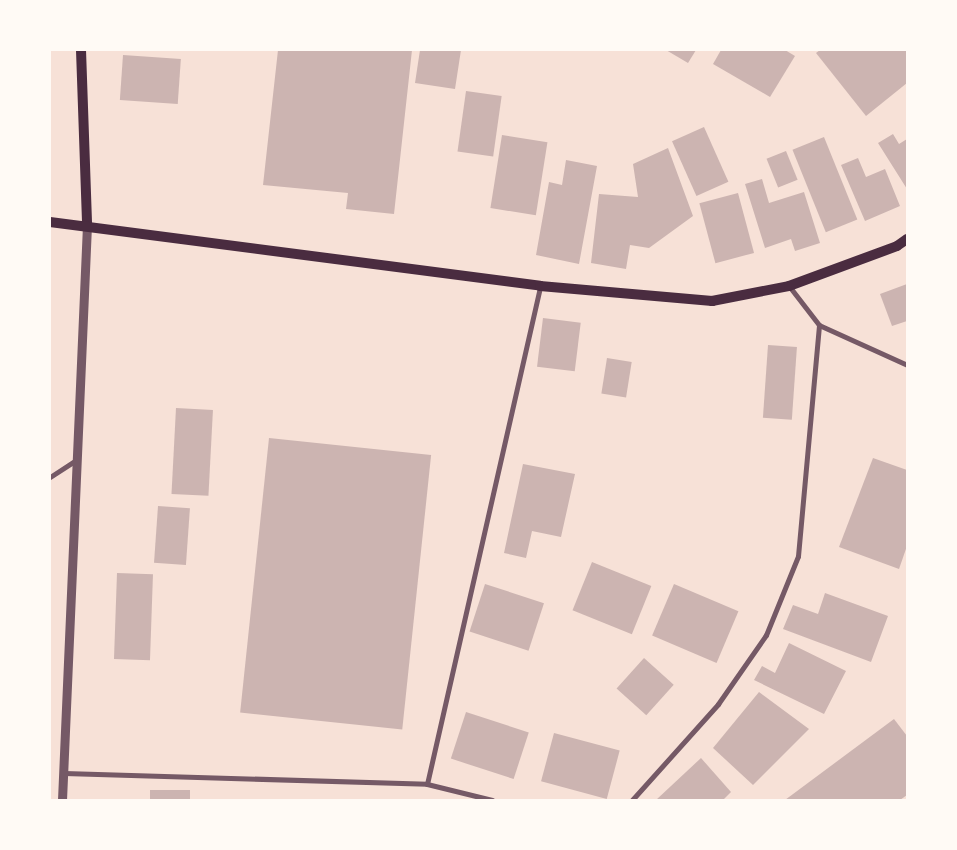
<!DOCTYPE html>
<style>
body{margin:0}
#map{position:relative;width:957px;height:850px;overflow:hidden;background:#f7e1d7;font-family:Barlow,sans-serif}
div>[style]{position:absolute}
[style*='--x']{left:calc(var(--x)*1px);top:calc(var(--y)*1px);width:calc(var(--w)*1px);rotate:calc(var(--a)*1deg)}
.building>*{inset:0;background:#ccb4b1;transform-origin:0 0}
.minor>*{height:5px;margin:-2.5px;padding:0 2.5px;transform-origin:2.5px;border-radius:2.5px;background:#755966}
.tertiary>*{height:9px;margin:-4.5px;padding:0 4.5px;transform-origin:4.5px;border-radius:4.5px;background:#755966}
.secondary>*{height:10px;margin:-5px;padding:0 5px;transform-origin:5px;border-radius:5px;background:#4a2c40}
span{translate:-50% -50%;white-space:nowrap;text-align:center;line-height:1.15;-webkit-text-stroke:5px #fffaf5;paint-order:stroke}
.frame{position:absolute;inset:0;border:51px solid #fffaf5;pointer-events:none}
</style>
<div id="map">
<div class="building">
<i style="clip-path:polygon(278px 50px,412px 50px,394px 214px,346px 209px,348px 193px,263px 185px)"></i>
<i style="clip-path:polygon(420px 50px,461px 50px,455px 89px,415px 83px)"></i>
<i style="clip-path:polygon(666px 50px,696px 50px,688px 63px)"></i>
<i style="clip-path:polygon(721px 50px,785px 50px,795px 56px,770px 97px,713px 64px)"></i>
<i style="clip-path:polygon(820px 50px,907px 50px,907px 83px,866px 116px,816px 53px)"></i>
<i style="left:123px;top:55px;width:58px;height:45px;rotate:4deg"></i>
<i style="left:466px;top:91px;width:36px;height:61px;rotate:8deg"></i>
<i style="left:704px;top:127px;width:60px;height:35px;rotate:66deg"></i>
<i style="clip-path:polygon(893px 134px,899px 144px,907px 139px,907px 189px,878px 143px)"></i>
<i style="left:502px;top:135px;width:46px;height:74px;rotate:9deg"></i>
<i style="left:824px;top:137px;width:89px;height:34px;rotate:68deg"></i>
<i style="clip-path:polygon(668px 148px,693px 216px,649px 248px,630px 245px,626px 269px,591px 263px,599px 194px,638px 197px,633px 164px)"></i>
<i style="left:786px;top:151px;width:31px;height:21px;rotate:68deg"></i>
<i style="clip-path:polygon(858px 158px,866px 177px,885px 169px,900px 206px,865px 221px,841px 165px)"></i>
<i style="clip-path:polygon(566px 160px,597px 166px,579px 264px,536px 255px,549px 182px,562px 185px)"></i>
<i style="clip-path:polygon(762px 179px,769px 203px,804px 192px,820px 243px,795px 251px,791px 239px,765px 248px,745px 184px)"></i>
<i style="left:738px;top:193px;width:62px;height:40px;rotate:75deg"></i>
<i style="clip-path:polygon(907px 284px,907px 321px,892px 326px,880px 294px)"></i>
<i style="left:543px;top:318px;width:38px;height:49px;rotate:7deg"></i>
<i style="left:768px;top:345px;width:29px;height:73px;rotate:4deg"></i>
<i style="left:607px;top:358px;width:25px;height:36px;rotate:9deg"></i>
<i style="left:176px;top:408px;width:37px;height:86px;rotate:3deg"></i>
<i style="left:269px;top:438px;width:163px;height:276px;rotate:6deg"></i>
<i style="clip-path:polygon(873px 458px,907px 470px,907px 546px,899px 569px,839px 547px)"></i>
<i style="clip-path:polygon(523px 464px,575px 474px,561px 537px,532px 531px,526px 558px,504px 553px)"></i>
<i style="left:158px;top:506px;width:32px;height:57px;rotate:4deg"></i>
<i style="left:592px;top:562px;width:64px;height:52px;rotate:22deg"></i>
<i style="left:117px;top:573px;width:36px;height:86px;rotate:2deg"></i>
<i style="left:485px;top:584px;width:62px;height:50px;rotate:18deg"></i>
<i style="left:674px;top:584px;width:70px;height:56px;rotate:23deg"></i>
<i style="clip-path:polygon(825px 593px,888px 616px,871px 662px,783px 629px,793px 605px,818px 614px)"></i>
<i style="clip-path:polygon(789px 643px,846px 671px,824px 714px,754px 680px,762px 666px,775px 673px)"></i>
<i style="left:644px;top:658px;width:40px;height:41px;rotate:42deg"></i>
<i style="clip-path:polygon(759px 692px,809px 729px,753px 785px,713px 748px)"></i>
<i style="left:466px;top:712px;width:66px;height:49px;rotate:18deg"></i>
<i style="clip-path:polygon(894px 719px,907px 736px,907px 795px,900px 800px,785px 800px)"></i>
<i style="left:554px;top:733px;width:68px;height:50px;rotate:15deg"></i>
<i style="clip-path:polygon(701px 758px,731px 792px,723px 800px,656px 800px)"></i>
<i style="left:150px;top:790px;width:40px;height:10px"></i>
</div>
<div class="minor">
<i style="--x:789;--y:286;--w:49;--a:52.4"></i>
<i style="--x:819;--y:325;--w:97;--a:24.4"></i>
<i style="--x:50;--y:477;--w:30;--a:-33"></i>
<i style="--x:64;--y:773;--w:363;--a:1.7"></i>
<i style="--x:427;--y:784;--w:67;--a:13.8"></i>
<i style="--x:427;--y:784;--w:510;--a:-77.19"></i>
<i style="--x:632;--y:800;--w:129;--a:-48.1"></i>
<i style="--x:718;--y:704;--w:84;--a:-55.2"></i>
<i style="--x:766;--y:635;--w:85;--a:-67.9"></i>
<i style="--x:798;--y:556;--w:232;--a:-84.8"></i>
</div>
<div class="tertiary">
<i style="--x:62;--y:800;--w:576;--a:-87.51"></i>
</div>
<div class="secondary">
<i style="--x:81;--y:50;--w:175;--a:88"></i>
<i style="--x:50;--y:222;--w:494;--a:7.4"></i>
<i style="--x:540;--y:286;--w:173;--a:5"></i>
<i style="--x:712;--y:301;--w:78;--a:-11"></i>
<i style="--x:789;--y:286;--w:115;--a:-20.3"></i>
<i style="--x:897;--y:246;--w:12;--a:-35"></i>
</div>
<div class="frame"></div>
</div>
